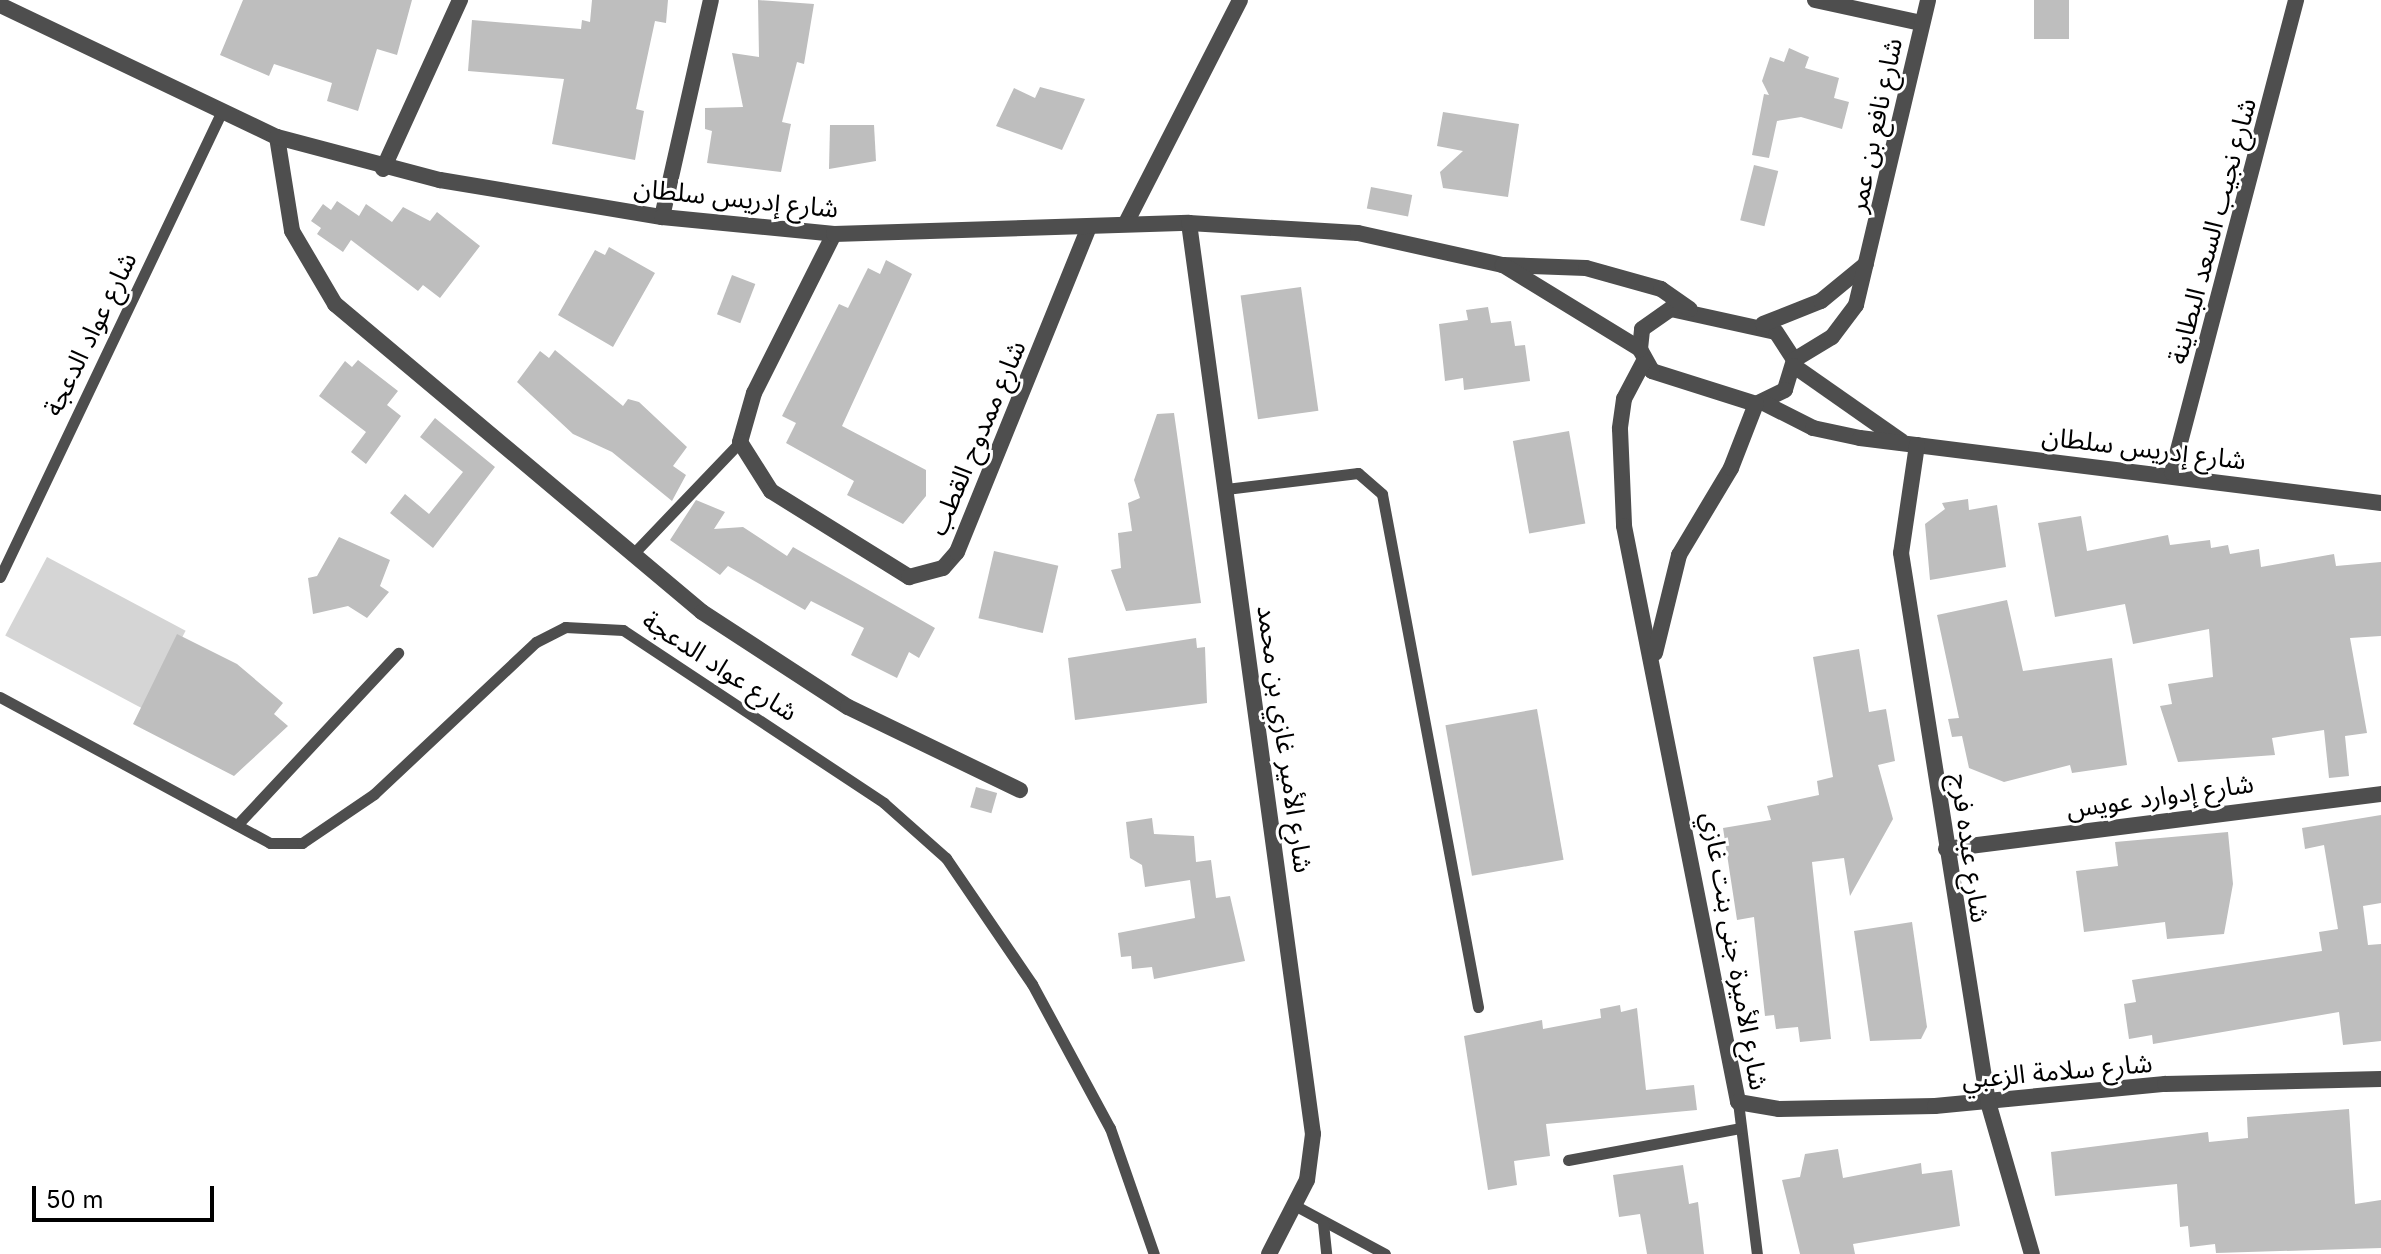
<!DOCTYPE html>
<meta charset="utf-8">
<style>
body{margin:0}
#map{position:relative;width:2381px;height:1254px;overflow:hidden;background:#fff;font-family:Inter,"Noto Sans Arabic",sans-serif}
div>[style]{position:absolute}
[style*='--x']{left:calc(var(--x)*1px);top:calc(var(--y)*1px);width:calc(var(--w)*1px);rotate:calc(var(--a)*1deg)}
.green>*{inset:0;background:#d5d5d5;transform-origin:0 0}
.building>*{inset:0;background:#bebebe;transform-origin:0 0}
.service>*{height:11px;margin:-5.5px;padding:0 5.5px;transform-origin:5.5px;border-radius:5.5px;background:#4e4e4e}
.minor>*{height:16px;margin:-8px;padding:0 8px;transform-origin:8px;border-radius:8px;background:#4e4e4e}
.tertiary>*{height:16px;margin:-8px;padding:0 8px;transform-origin:8px;border-radius:8px;background:#4e4e4e}
span{translate:-50% -50%;white-space:nowrap;text-align:center;line-height:1.15;-webkit-text-stroke:6px #fff;paint-order:stroke}
.street-label{font-size:26px;color:#000}
.scale{position:absolute;left:32px;top:1186px;width:182px;height:36px;box-sizing:border-box;border:4px solid #000;border-top:0;padding-left:10px;font-size:24px;line-height:28px;white-space:nowrap;color:#000;-webkit-text-stroke:6px #fff;paint-order:stroke}
</style>
<div id="map">
<div class="green">
<i style="left:47px;top:557px;width:157px;height:89px;rotate:28deg"></i>
</div>
<div class="building">
<i style="clip-path:polygon(243px 0,412px 0,397px 55px,377px 49px,358px 111px,327px 101px,332px 83px,274px 64px,269px 76px,220px 55px)"></i>
<i style="clip-path:polygon(592px 0,668px 0,666px 23px,655px 21px,636px 109px,644px 111px,635px 160px,552px 144px,564px 79px,468px 71px,472px 20px,581px 29px,582px 20px,590px 22px)"></i>
<i style="clip-path:polygon(758px 0,814px 4px,804px 64px,797px 62px,782px 122px,791px 124px,781px 172px,707px 163px,712px 131px,705px 129px,705px 108px,743px 107px,732px 53px,759px 57px)"></i>
<i style="left:2034px;top:0;width:35px;height:39px"></i>
<i style="clip-path:polygon(1789px 48px,1809px 57px,1805px 68px,1839px 78px,1834px 98px,1849px 102px,1842px 129px,1801px 117px,1777px 121px,1769px 158px,1752px 155px,1764px 94px,1769px 95px,1762px 81px,1770px 57px,1784px 62px)"></i>
<i style="clip-path:polygon(1040px 87px,1085px 99px,1062px 150px,996px 126px,1014px 88px,1035px 98px)"></i>
<i style="clip-path:polygon(1443px 112px,1519px 124px,1508px 197px,1443px 188px,1440px 172px,1463px 151px,1437px 146px)"></i>
<i style="clip-path:polygon(830px 125px,874px 125px,876px 161px,829px 169px)"></i>
<i style="left:1754px;top:165px;width:25px;height:57px;rotate:14deg"></i>
<i style="left:1371px;top:187px;width:42px;height:22px;rotate:11deg"></i>
<i style="clip-path:polygon(337px 201px,359px 216px,366px 204px,392px 222px,403px 207px,430px 221px,437px 212px,480px 246px,440px 298px,423px 285px,418px 291px,351px 240px,343px 252px,317px 234px,321px 228px,311px 221px,323px 204px,331px 210px)"></i>
<i style="clip-path:polygon(609px 247px,655px 273px,613px 347px,558px 315px,595px 250px,605px 255px)"></i>
<i style="clip-path:polygon(886px 260px,912px 274px,842px 426px,926px 470px,926px 496px,903px 524px,847px 495px,854px 481px,786px 443px,796px 423px,782px 416px,839px 304px,848px 308px,868px 268px,880px 274px)"></i>
<i style="left:732px;top:275px;width:25px;height:42px;rotate:21deg"></i>
<i style="left:1301px;top:287px;width:125px;height:61px;rotate:82deg"></i>
<i style="clip-path:polygon(1488px 307px,1491px 323px,1511px 321px,1515px 346px,1525px 345px,1530px 381px,1464px 390px,1463px 378px,1445px 381px,1439px 324px,1468px 320px,1466px 310px)"></i>
<i style="clip-path:polygon(555px 350px,623px 406px,628px 399px,639px 402px,687px 447px,673px 466px,686px 475px,672px 501px,612px 452px,573px 434px,517px 382px,540px 351px,549px 358px)"></i>
<i style="clip-path:polygon(358px 360px,398px 391px,387px 405px,401px 416px,366px 464px,351px 452px,366px 432px,319px 396px,345px 361px,352px 367px)"></i>
<i style="clip-path:polygon(1174px 413px,1201px 603px,1126px 611px,1111px 570px,1121px 568px,1118px 533px,1132px 531px,1128px 503px,1140px 498px,1134px 480px,1157px 414px)"></i>
<i style="clip-path:polygon(435px 418px,495px 467px,433px 548px,390px 513px,405px 494px,429px 514px,463px 472px,420px 437px)"></i>
<i style="left:1569px;top:431px;width:94px;height:57px;rotate:80deg"></i>
<i style="clip-path:polygon(1968px 499px,1969px 510px,1997px 505px,2006px 567px,1930px 580px,1925px 524px,1945px 509px,1942px 503px)"></i>
<i style="clip-path:polygon(696px 500px,725px 512px,714px 529px,743px 527px,787px 556px,793px 547px,935px 628px,919px 658px,909px 652px,897px 678px,851px 655px,864px 628px,811px 601px,805px 610px,728px 566px,720px 575px,670px 540px)"></i>
<i style="clip-path:polygon(2081px 516px,2087px 551px,2168px 535px,2170px 545px,2210px 540px,2211px 548px,2228px 545px,2230px 554px,2259px 549px,2261px 567px,2334px 554px,2336px 566px,2381px 562px,2381px 636px,2350px 638px,2367px 733px,2345px 736px,2349px 776px,2329px 778px,2324px 730px,2272px 738px,2275px 755px,2178px 762px,2160px 706px,2172px 704px,2168px 684px,2213px 677px,2209px 629px,2133px 644px,2125px 604px,2055px 617px,2038px 523px)"></i>
<i style="clip-path:polygon(339px 537px,390px 560px,380px 586px,389px 592px,367px 618px,348px 606px,313px 614px,308px 578px,317px 576px)"></i>
<i style="left:994px;top:551px;width:66px;height:69px;rotate:13deg"></i>
<i style="clip-path:polygon(2007px 600px,2023px 671px,2112px 658px,2127px 765px,2072px 773px,2070px 765px,2004px 782px,1969px 768px,1962px 736px,1952px 737px,1948px 719px,1959px 718px,1937px 615px)"></i>
<i style="clip-path:polygon(177px 634px,237px 664px,283px 703px,274px 714px,288px 726px,234px 776px,133px 724px)"></i>
<i style="clip-path:polygon(1196px 638px,1197px 648px,1205px 647px,1207px 703px,1075px 720px,1068px 658px)"></i>
<i style="clip-path:polygon(1859px 649px,1869px 712px,1886px 709px,1895px 761px,1878px 765px,1893px 819px,1850px 896px,1844px 858px,1812px 862px,1831px 1039px,1800px 1042px,1798px 1027px,1776px 1029px,1774px 1015px,1765px 1016px,1754px 917px,1737px 920px,1723px 828px,1771px 820px,1767px 806px,1819px 795px,1817px 781px,1833px 777px,1813px 657px)"></i>
<i style="left:1537px;top:709px;width:153px;height:93px;rotate:80deg"></i>
<i style="left:976px;top:787px;width:22px;height:21px;rotate:16deg"></i>
<i style="clip-path:polygon(2381px 815px,2381px 903px,2363px 906px,2368px 945px,2381px 944px,2381px 1041px,2343px 1045px,2339px 1012px,2153px 1044px,2152px 1035px,2129px 1039px,2124px 1004px,2136px 1002px,2132px 980px,2322px 951px,2319px 932px,2338px 929px,2324px 845px,2305px 849px,2302px 828px)"></i>
<i style="clip-path:polygon(1152px 818px,1154px 834px,1194px 836px,1196px 862px,1211px 860px,1216px 898px,1230px 896px,1245px 961px,1154px 979px,1152px 967px,1132px 969px,1131px 956px,1121px 957px,1118px 933px,1195px 918px,1190px 880px,1145px 887px,1142px 865px,1130px 858px,1126px 822px)"></i>
<i style="clip-path:polygon(2228px 832px,2233px 884px,2224px 934px,2167px 939px,2165px 922px,2084px 932px,2076px 871px,2118px 866px,2115px 842px)"></i>
<i style="clip-path:polygon(1912px 922px,1927px 1027px,1921px 1039px,1870px 1041px,1854px 931px)"></i>
<i style="clip-path:polygon(1620px 1005px,1621px 1012px,1637px 1008px,1646px 1090px,1694px 1085px,1697px 1110px,1546px 1124px,1550px 1156px,1514px 1161px,1517px 1185px,1488px 1190px,1464px 1036px,1542px 1020px,1543px 1029px,1601px 1018px,1600px 1009px)"></i>
<i style="clip-path:polygon(2349px 1109px,2355px 1204px,2381px 1200px,2381px 1248px,2216px 1253px,2215px 1244px,2190px 1247px,2188px 1226px,2180px 1227px,2177px 1184px,2055px 1196px,2051px 1152px,2208px 1132px,2209px 1142px,2248px 1138px,2247px 1117px)"></i>
<i style="clip-path:polygon(1838px 1149px,1843px 1178px,1921px 1163px,1922px 1174px,1952px 1170px,1960px 1226px,1853px 1244px,1855px 1254px,1800px 1254px,1782px 1180px,1800px 1177px,1805px 1154px)"></i>
<i style="clip-path:polygon(1683px 1165px,1689px 1204px,1698px 1202px,1704px 1254px,1647px 1254px,1640px 1214px,1619px 1217px,1613px 1175px)"></i>
</div>
<div class="service">
<i style="--x:1226;--y:489;--w:133;--a:-6.9"></i>
<i style="--x:1358;--y:473;--w:32;--a:41"></i>
<i style="--x:1382;--y:494;--w:522;--a:79.4"></i>
<i style="--x:632;--y:555;--w:156;--a:-46.3"></i>
<i style="--x:0;--y:577;--w:516;--a:-64.53"></i>
<i style="--x:0;--y:697;--w:307;--a:28.4"></i>
<i style="--x:270;--y:843;--w:32;--a:0"></i>
<i style="--x:302;--y:843;--w:87;--a:-34.2"></i>
<i style="--x:374;--y:794;--w:222;--a:-43.2"></i>
<i style="--x:536;--y:642;--w:33;--a:-27"></i>
<i style="--x:565;--y:627;--w:58;--a:3"></i>
<i style="--x:623;--y:630;--w:313;--a:33.5"></i>
<i style="--x:884;--y:803;--w:83;--a:41.6"></i>
<i style="--x:946;--y:858;--w:153;--a:55.7"></i>
<i style="--x:1032;--y:984;--w:164;--a:61.6"></i>
<i style="--x:1110;--y:1128;--w:133;--a:70.8"></i>
<i style="--x:237;--y:825;--w:236;--a:-46.9"></i>
<i style="--x:1738;--y:1102;--w:153;--a:82.9"></i>
<i style="--x:1568;--y:1160;--w:176;--a:-10.5"></i>
<i style="--x:1296;--y:1206;--w:101;--a:28.3"></i>
<i style="--x:1323;--y:1223;--w:31;--a:84"></i>
</div>
<div class="minor">
<i style="--x:1815;--y:0;--w:108;--a:12.2"></i>
<i style="--x:277;--y:137;--w:95;--a:80.9"></i>
<i style="--x:292;--y:231;--w:85;--a:59.5"></i>
<i style="--x:335;--y:304;--w:479;--a:40"></i>
<i style="--x:702;--y:612;--w:174;--a:33.1"></i>
<i style="--x:848;--y:707;--w:191;--a:25.8"></i>
<i style="--x:383;--y:169;--w:186;--a:-65.5"></i>
<i style="--x:662;--y:217;--w:222;--a:-77.3"></i>
<i style="--x:1126;--y:223;--w:250;--a:-62.9"></i>
<i style="--x:1189;--y:223;--w:919;--a:82.25"></i>
<i style="--x:1313;--y:1134;--w:46;--a:97.4"></i>
<i style="--x:1307;--y:1180;--w:83;--a:117.2"></i>
<i style="--x:834;--y:234;--w:178;--a:116.7"></i>
<i style="--x:754;--y:393;--w:51;--a:105.9"></i>
<i style="--x:740;--y:442;--w:58;--a:57.7"></i>
<i style="--x:771;--y:491;--w:163;--a:31.9"></i>
<i style="--x:909;--y:577;--w:35;--a:-15"></i>
<i style="--x:943;--y:568;--w:21;--a:-49"></i>
<i style="--x:957;--y:552;--w:351;--a:-67.9"></i>
<i style="--x:1671;--y:309;--w:107;--a:12.4"></i>
<i style="--x:1776;--y:332;--w:33;--a:57"></i>
<i style="--x:1794;--y:360;--w:31;--a:107"></i>
<i style="--x:1785;--y:390;--w:32;--a:154"></i>
<i style="--x:1756;--y:404;--w:109;--a:-162.4"></i>
<i style="--x:1652;--y:371;--w:25;--a:-119"></i>
<i style="--x:1640;--y:349;--w:20;--a:-84"></i>
<i style="--x:1642;--y:329;--w:35;--a:-35"></i>
<i style="--x:1763;--y:324;--w:62;--a:-21.6"></i>
<i style="--x:1821;--y:301;--w:58;--a:-39.4"></i>
<i style="--x:1794;--y:360;--w:44;--a:-31.2"></i>
<i style="--x:1832;--y:337;--w:40;--a:-53"></i>
<i style="--x:1856;--y:305;--w:313;--a:-76.7"></i>
<i style="--x:1644;--y:361;--w:43;--a:117.8"></i>
<i style="--x:1624;--y:399;--w:30;--a:98"></i>
<i style="--x:1620;--y:429;--w:97;--a:87.6"></i>
<i style="--x:1624;--y:526;--w:587;--a:78.8"></i>
<i style="--x:1738;--y:1102;--w:42;--a:9.7"></i>
<i style="--x:1779;--y:1109;--w:156;--a:-1.1"></i>
<i style="--x:1935;--y:1106;--w:231;--a:-5.5"></i>
<i style="--x:2165;--y:1084;--w:216;--a:-1.3"></i>
<i style="--x:1794;--y:366;--w:131;--a:35"></i>
<i style="--x:1764;--y:403;--w:55;--a:27"></i>
<i style="--x:1813;--y:428;--w:48;--a:12"></i>
<i style="--x:1860;--y:438;--w:525;--a:7.11"></i>
<i style="--x:1917;--y:445;--w:109;--a:98.4"></i>
<i style="--x:1901;--y:553;--w:556;--a:81"></i>
<i style="--x:1988;--y:1102;--w:158;--a:73.9"></i>
<i style="--x:2172;--y:473;--w:489;--a:-75.3"></i>
<i style="--x:1655;--y:653;--w:101;--a:-76.2"></i>
<i style="--x:1679;--y:555;--w:101;--a:-59.1"></i>
<i style="--x:1731;--y:468;--w:69;--a:-68.7"></i>
<i style="--x:1946;--y:849;--w:438;--a:-7.2"></i>
</div>
<div class="tertiary">
<i style="--x:0;--y:5;--w:307;--a:25.5"></i>
<i style="--x:277;--y:137;--w:169;--a:14.8"></i>
<i style="--x:440;--y:180;--w:225;--a:9.5"></i>
<i style="--x:662;--y:217;--w:173;--a:5.6"></i>
<i style="--x:834;--y:234;--w:355;--a:-1.8"></i>
<i style="--x:1189;--y:223;--w:169;--a:3.4"></i>
<i style="--x:1358;--y:233;--w:148;--a:12.5"></i>
<i style="--x:1502;--y:265;--w:84;--a:2"></i>
<i style="--x:1586;--y:268;--w:78;--a:15.6"></i>
<i style="--x:1661;--y:289;--w:35;--a:35"></i>
<i style="--x:1503;--y:265;--w:161;--a:31.5"></i>
</div>
<div class="street-label">
<span style="left:1875px;top:125px;rotate:-78deg">شارع نافع بن عمر</span>
<span style="left:736px;top:198px;rotate:6deg">شارع إدريس سلطان</span>
<span style="left:2212px;top:231px;rotate:-75deg">شارع نجيب السعد البطاينة</span>
<span style="left:90px;top:334px;rotate:-64deg">شارع عواد الدعجة</span>
<span style="left:977px;top:438px;rotate:-67deg">شارع ممدوح القطب</span>
<span style="left:2144px;top:448px;rotate:7deg">شارع إدريس سلطان</span>
<span style="left:720px;top:666px;rotate:33deg">شارع عواد الدعجة</span>
<span style="left:1285px;top:739px;rotate:82deg">شارع الأمير غازي بن محمد</span>
<span style="left:2160px;top:796px;rotate:-8deg">شارع إدوارد عويس</span>
<span style="left:1970px;top:848px;rotate:82deg">شارع عبده فرج</span>
<span style="left:1735px;top:951px;rotate:80deg">شارع الأميرة جنى بنت غازي</span>
<span style="left:2057px;top:1071px;rotate:-5deg">شارع سلامة الزعبي</span>
</div>
<div class="scale">50 m</div>
</div>
